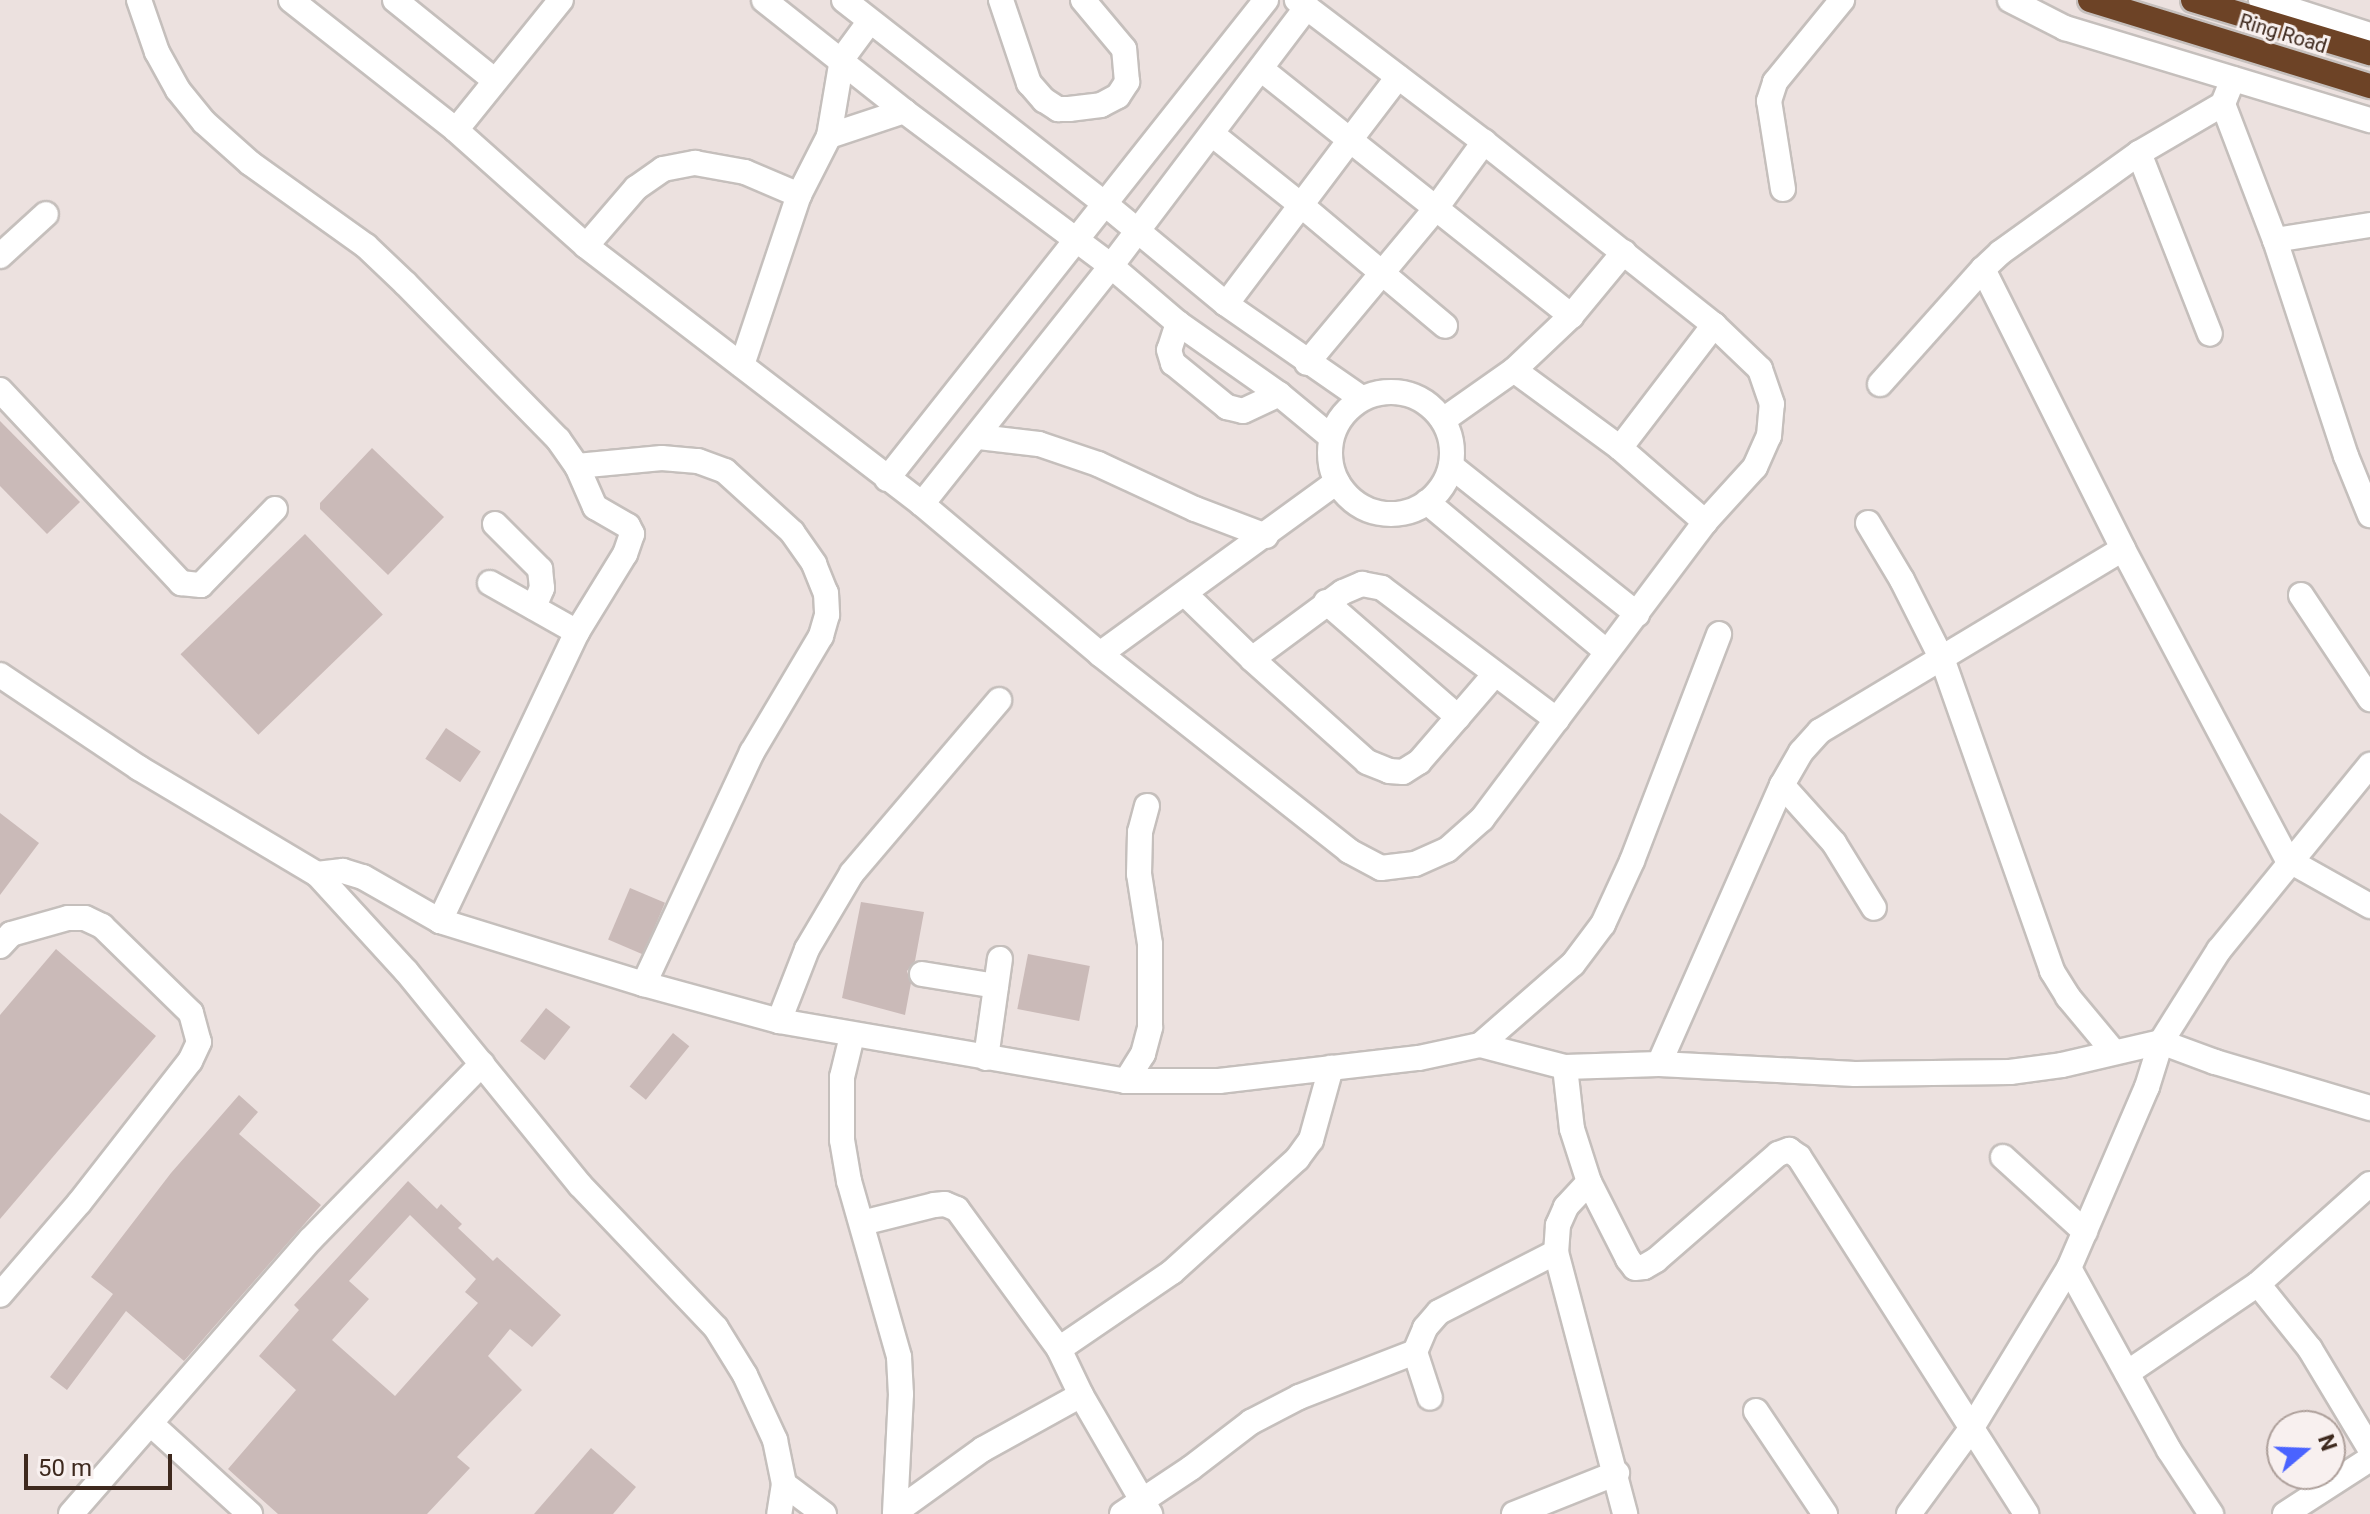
<!DOCTYPE html>
<style>
body{margin:0}
#map{position:relative;width:2370px;height:1514px;overflow:hidden;background:#ece1df;font-family:Roboto,sans-serif}
div>[style]{position:absolute}
[style*='--x']{left:calc(var(--x)*1px);top:calc(var(--y)*1px);width:calc(var(--w)*1px);rotate:calc(var(--a)*1deg)}
.building>*{inset:0;background:#cabab8;transform-origin:0 0}
.roads{filter:drop-shadow(2px 0 #c5bfbc) drop-shadow(-2px 0 #c5bfbc) drop-shadow(0 2px #c5bfbc) drop-shadow(0 -2px #c5bfbc)}
.minor>*{height:24px;margin:-12px;padding:0 12px;transform-origin:12px;border-radius:12px;background:#fff}
.minor>.ring{margin:-12px;padding:0;box-sizing:content-box;background:none;border:24px solid #fff;border-radius:50%}
.highway>*{height:24px;margin:-12px;padding:0 12px;transform-origin:12px;border-radius:12px;background:#6d4326}
span{translate:-50% -50%;white-space:nowrap;text-align:center;line-height:1.15;-webkit-text-stroke:6px #f8f0ef;paint-order:stroke}
.street-label{font-size:20px;color:#3e291e}
.north{position:absolute;left:2266px;top:1410px;width:80px;height:80px;box-sizing:border-box;background:#f8f0ef;border:2px solid #aea09b;border-radius:50%;rotate:71deg;font-size:22px;font-weight:700;line-height:32px;text-align:center;color:#3e291e}
.north::after{content:'';display:block;margin:auto;width:28px;height:36px;background:#4a63ff;clip-path:polygon(50% 0,100% 100%,50% 72%,0 100%)}
.scale{position:absolute;left:24px;top:1454px;width:148px;height:36px;box-sizing:border-box;border:4px solid #3e291e;border-top:0;padding-left:10px;font-size:24px;line-height:28px;white-space:nowrap;color:#3e291e;-webkit-text-stroke:6px #f8f0ef;paint-order:stroke}
</style>
<div id="map">
<div class="building">
<i style="clip-path:polygon(0 421px,80px 502px,47px 534px,0 486px)"></i>
<i style="clip-path:polygon(372px 448px,444px 517px,388px 575px,320px 509px,320px 503px)"></i>
<i style="left:305px;top:534px;width:112px;height:173px;rotate:46deg"></i>
<i style="left:446px;top:728px;width:42px;height:37px;rotate:34deg"></i>
<i style="clip-path:polygon(0 813px,39px 843px,0 895px)"></i>
<i style="left:630px;top:888px;width:38px;height:56px;rotate:23deg"></i>
<i style="clip-path:polygon(861px 902px,924px 912px,915px 961px,907px 971px,911px 983px,905px 1015px,842px 998px)"></i>
<i style="clip-path:polygon(56px 949px,156px 1036px,0 1219px,0 1015px)"></i>
<i style="left:1028px;top:954px;width:63px;height:56px;rotate:11deg"></i>
<i style="left:546px;top:1008px;width:31px;height:42px;rotate:38deg"></i>
<i style="left:673px;top:1033px;width:21px;height:69px;rotate:39deg"></i>
<i style="clip-path:polygon(239px 1095px,258px 1112px,239px 1134px,321px 1205px,184px 1361px,126px 1311px,67px 1390px,50px 1377px,113px 1294px,91px 1277px,171px 1173px)"></i>
<i style="clip-path:polygon(evenodd,408px 1181px,437px 1209px,441px 1204px,462px 1224px,458px 1228px,493px 1261px,497px 1257px,561px 1315px,532px 1347px,510px 1329px,488px 1356px,522px 1390px,457px 1457px,470px 1468px,427px 1514px,278px 1514px,228px 1469px,296px 1390px,259px 1356px,299px 1310px,294px 1305px,408px 1181px,410px 1215px,476px 1279px,465px 1292px,478px 1303px,395px 1396px,332px 1340px,369px 1299px,349px 1281px,410px 1215px)"></i>
<i style="clip-path:polygon(591px 1448px,636px 1487px,613px 1514px,534px 1514px)"></i>
</div>
<div class="roads">
<div class="minor">
<i style="--x:139;--y:0;--w:55;--a:70.9"></i>
<i style="--x:157;--y:52;--w:43;--a:61.1"></i>
<i style="--x:178;--y:90;--w:41;--a:50.9"></i>
<i style="--x:204;--y:122;--w:62;--a:41.7"></i>
<i style="--x:250;--y:163;--w:143;--a:35.6"></i>
<i style="--x:366;--y:246;--w:54;--a:43.5"></i>
<i style="--x:405;--y:283;--w:219;--a:45.6"></i>
<i style="--x:558;--y:439;--w:33;--a:55"></i>
<i style="--x:577;--y:466;--w:45;--a:66.3"></i>
<i style="--x:595;--y:507;--w:38;--a:30"></i>
<i style="--x:628;--y:526;--w:9;--a:63"></i>
<i style="--x:632;--y:534;--w:21;--a:109"></i>
<i style="--x:625;--y:554;--w:92;--a:121.6"></i>
<i style="--x:577;--y:632;--w:320;--a:115.4"></i>
<i style="--x:291;--y:0;--w:210;--a:38.2"></i>
<i style="--x:456;--y:130;--w:174;--a:41.7"></i>
<i style="--x:586;--y:246;--w:424;--a:37.5"></i>
<i style="--x:922;--y:504;--w:233;--a:40.1"></i>
<i style="--x:1100;--y:654;--w:318;--a:38.3"></i>
<i style="--x:1349;--y:851;--w:36;--a:28"></i>
<i style="--x:1381;--y:868;--w:34;--a:-7"></i>
<i style="--x:1415;--y:864;--w:35;--a:-24"></i>
<i style="--x:1447;--y:850;--w:47;--a:-41.5"></i>
<i style="--x:1482;--y:819;--w:371;--a:-53.1"></i>
<i style="--x:1705;--y:522;--w:74;--a:-47.7"></i>
<i style="--x:1755;--y:467;--w:34;--a:-66"></i>
<i style="--x:1769;--y:436;--w:32;--a:-85"></i>
<i style="--x:1772;--y:404;--w:37;--a:-109"></i>
<i style="--x:1760;--y:369;--w:64;--a:-136.3"></i>
<i style="--x:1714;--y:325;--w:294;--a:-141.5"></i>
<i style="--x:1484;--y:142;--w:235;--a:-142.8"></i>
<i style="--x:395;--y:0;--w:127;--a:38.9"></i>
<i style="--x:764;--y:0;--w:179;--a:38.4"></i>
<i style="--x:904;--y:111;--w:259;--a:36.8"></i>
<i style="--x:1111;--y:266;--w:88;--a:40.4"></i>
<i style="--x:1178;--y:323;--w:123;--a:35.1"></i>
<i style="--x:1279;--y:394;--w:67;--a:39.6"></i>
<i style="--x:844;--y:0;--w:330;--a:38"></i>
<i style="--x:1104;--y:203;--w:158;--a:39.6"></i>
<i style="--x:1226;--y:304;--w:165;--a:34.8"></i>
<i style="--x:1001;--y:0;--w:88;--a:71.4"></i>
<i style="--x:1029;--y:83;--w:23;--a:49"></i>
<i style="--x:1044;--y:100;--w:17;--a:33"></i>
<i style="--x:1058;--y:109;--w:11;--a:0"></i>
<i style="--x:1069;--y:109;--w:32;--a:-7"></i>
<i style="--x:1101;--y:105;--w:19;--a:-28"></i>
<i style="--x:1118;--y:96;--w:17;--a:-57"></i>
<i style="--x:1127;--y:82;--w:33;--a:-95"></i>
<i style="--x:1124;--y:49;--w:64;--a:-129.9"></i>
<i style="--x:2010;--y:0;--w:62;--a:27"></i>
<i style="--x:2065;--y:28;--w:319;--a:16.8"></i>
<i style="--x:2261;--y:0;--w:114;--a:17.8"></i>
<i style="--x:1261;--y:69;--w:114;--a:38.6"></i>
<i style="--x:1350;--y:140;--w:81;--a:127"></i>
<i style="--x:1301;--y:205;--w:188;--a:40"></i>
<i style="--x:1398;--y:77;--w:79;--a:127.3"></i>
<i style="--x:1350;--y:140;--w:283;--a:38.5"></i>
<i style="--x:1571;--y:316;--w:79;--a:136.5"></i>
<i style="--x:1514;--y:370;--w:87;--a:144.8"></i>
<i style="--x:2233;--y:79;--w:27;--a:112"></i>
<i style="--x:2223;--y:104;--w:97;--a:149.7"></i>
<i style="--x:2139;--y:153;--w:171;--a:144.3"></i>
<i style="--x:2000;--y:253;--w:23;--a:137"></i>
<i style="--x:1983;--y:269;--w:313;--a:63.4"></i>
<i style="--x:2123;--y:549;--w:352;--a:62.1"></i>
<i style="--x:2288;--y:860;--w:94;--a:29.3"></i>
<i style="--x:2223;--y:104;--w:146;--a:69.1"></i>
<i style="--x:2275;--y:240;--w:227;--a:71.8"></i>
<i style="--x:2346;--y:456;--w:64;--a:67.9"></i>
<i style="--x:456;--y:130;--w:167;--a:-51.1"></i>
<i style="--x:1212;--y:134;--w:114;--a:38.6"></i>
<i style="--x:1301;--y:205;--w:124;--a:127.1"></i>
<i style="--x:829;--y:136;--w:79;--a:-18.4"></i>
<i style="--x:2139;--y:153;--w:194;--a:68.6"></i>
<i style="--x:1783;--y:189;--w:89;--a:-99"></i>
<i style="--x:1769;--y:101;--w:20;--a:-72"></i>
<i style="--x:1775;--y:82;--w:106;--a:-50.7"></i>
<i style="--x:2275;--y:240;--w:96;--a:-9"></i>
<i style="--x:586;--y:246;--w:77;--a:-49.2"></i>
<i style="--x:636;--y:188;--w:33;--a:-35"></i>
<i style="--x:663;--y:169;--w:33;--a:-11"></i>
<i style="--x:695;--y:163;--w:51;--a:10.2"></i>
<i style="--x:745;--y:172;--w:59;--a:23.1"></i>
<i style="--x:799;--y:195;--w:66;--a:-63"></i>
<i style="--x:829;--y:136;--w:78;--a:-80.4"></i>
<i style="--x:842;--y:59;--w:47;--a:-53.6"></i>
<i style="--x:0;--y:256;--w:62;--a:-42.4"></i>
<i style="--x:1571;--y:316;--w:83;--a:-50.4"></i>
<i style="--x:1178;--y:323;--w:28;--a:108"></i>
<i style="--x:1169;--y:350;--w:14;--a:73"></i>
<i style="--x:1173;--y:363;--w:70;--a:39.2"></i>
<i style="--x:1227;--y:407;--w:16;--a:14"></i>
<i style="--x:1243;--y:411;--w:40;--a:-25"></i>
<i style="--x:1307;--y:363;--w:202;--a:-50.2"></i>
<i style="--x:1436;--y:208;--w:82;--a:-54"></i>
<i style="--x:742;--y:365;--w:179;--a:-71.5"></i>
<i style="--x:1514;--y:370;--w:132;--a:36.3"></i>
<i style="--x:1620;--y:448;--w:155;--a:-52.6"></i>
<i style="--x:1880;--y:384;--w:154;--a:-48.2"></i>
<i style="--x:0;--y:390;--w:265;--a:46.8"></i>
<i style="--x:181;--y:583;--w:20;--a:6"></i>
<i style="--x:201;--y:585;--w:106;--a:-45.8"></i>
<i class="ring" style="left:1330px;top:392px;width:98px;height:98px"></i>
<i style="--x:979;--y:437;--w:60;--a:6.7"></i>
<i style="--x:1039;--y:444;--w:62;--a:18.7"></i>
<i style="--x:1098;--y:464;--w:107;--a:24.9"></i>
<i style="--x:1195;--y:509;--w:76;--a:20.8"></i>
<i style="--x:1620;--y:448;--w:113;--a:41"></i>
<i style="--x:577;--y:466;--w:85;--a:-5.4"></i>
<i style="--x:662;--y:458;--w:36;--a:5"></i>
<i style="--x:698;--y:461;--w:29;--a:20"></i>
<i style="--x:725;--y:471;--w:91;--a:42.3"></i>
<i style="--x:792;--y:532;--w:39;--a:55"></i>
<i style="--x:814;--y:564;--w:31;--a:68"></i>
<i style="--x:826;--y:593;--w:22;--a:87"></i>
<i style="--x:827;--y:615;--w:22;--a:106"></i>
<i style="--x:821;--y:636;--w:135;--a:120.7"></i>
<i style="--x:752;--y:752;--w:256;--a:115"></i>
<i style="--x:1451;--y:466;--w:238;--a:38.5"></i>
<i style="--x:887;--y:479;--w:611;--a:-51.65"></i>
<i style="--x:1427;--y:502;--w:233;--a:39.8"></i>
<i style="--x:922;--y:504;--w:304;--a:-51.5"></i>
<i style="--x:1111;--y:266;--w:325;--a:-52.9"></i>
<i style="--x:1868;--y:523;--w:66;--a:59.2"></i>
<i style="--x:1902;--y:580;--w:91;--a:63.2"></i>
<i style="--x:1943;--y:661;--w:329;--a:70.6"></i>
<i style="--x:2052;--y:971;--w:31;--a:58"></i>
<i style="--x:2068;--y:997;--w:70;--a:50.2"></i>
<i style="--x:495;--y:524;--w:64;--a:45"></i>
<i style="--x:540;--y:569;--w:19;--a:84"></i>
<i style="--x:542;--y:588;--w:21;--a:113"></i>
<i style="--x:490;--y:583;--w:100;--a:29.4"></i>
<i style="--x:1185;--y:594;--w:93;--a:44.1"></i>
<i style="--x:1252;--y:659;--w:113;--a:-36.4"></i>
<i style="--x:1343;--y:592;--w:21;--a:-23"></i>
<i style="--x:1362;--y:584;--w:20;--a:11"></i>
<i style="--x:1382;--y:588;--w:219;--a:37"></i>
<i style="--x:2301;--y:595;--w:125;--a:56.4"></i>
<i style="--x:1326;--y:602;--w:175;--a:41.1"></i>
<i style="--x:1458;--y:717;--w:57;--a:-49.3"></i>
<i style="--x:1100;--y:654;--w:293;--a:-36"></i>
<i style="--x:1252;--y:659;--w:154;--a:41.8"></i>
<i style="--x:1367;--y:762;--w:24;--a:22"></i>
<i style="--x:1389;--y:771;--w:14;--a:4"></i>
<i style="--x:1403;--y:772;--w:19;--a:-32"></i>
<i style="--x:1419;--y:762;--w:60;--a:-49.1"></i>
<i style="--x:0;--y:675;--w:167;--a:33.8"></i>
<i style="--x:139;--y:768;--w:207;--a:30.8"></i>
<i style="--x:317;--y:874;--w:132;--a:47.5"></i>
<i style="--x:406;--y:971;--w:276;--a:50.9"></i>
<i style="--x:580;--y:1185;--w:197;--a:46.4"></i>
<i style="--x:716;--y:1328;--w:55;--a:58.3"></i>
<i style="--x:745;--y:1375;--w:72;--a:65.2"></i>
<i style="--x:775;--y:1440;--w:45;--a:78.4"></i>
<i style="--x:784;--y:1484;--w:30;--a:99"></i>
<i style="--x:1782;--y:785;--w:78;--a:48.1"></i>
<i style="--x:1834;--y:843;--w:76;--a:58.4"></i>
<i style="--x:317;--y:874;--w:26;--a:-7"></i>
<i style="--x:343;--y:871;--w:21;--a:17"></i>
<i style="--x:363;--y:877;--w:89;--a:29.7"></i>
<i style="--x:440;--y:921;--w:214;--a:17.2"></i>
<i style="--x:644;--y:984;--w:140;--a:15.3"></i>
<i style="--x:779;--y:1021;--w:352;--a:9.8"></i>
<i style="--x:1126;--y:1081;--w:93;--a:0"></i>
<i style="--x:1219;--y:1081;--w:201;--a:-6.6"></i>
<i style="--x:1419;--y:1058;--w:62;--a:-12"></i>
<i style="--x:1480;--y:1045;--w:88;--a:14.5"></i>
<i style="--x:1565;--y:1067;--w:94;--a:-1.8"></i>
<i style="--x:1659;--y:1064;--w:196;--a:2.9"></i>
<i style="--x:1855;--y:1074;--w:155;--a:-0.7"></i>
<i style="--x:2010;--y:1072;--w:52;--a:-7.7"></i>
<i style="--x:2062;--y:1065;--w:102;--a:-13.1"></i>
<i style="--x:2161;--y:1042;--w:58;--a:20.3"></i>
<i style="--x:2215;--y:1062;--w:162;--a:16.5"></i>
<i style="--x:0;--y:946;--w:16;--a:-47"></i>
<i style="--x:11;--y:934;--w:59;--a:-15.7"></i>
<i style="--x:68;--y:918;--w:17;--a:0"></i>
<i style="--x:85;--y:918;--w:19;--a:25"></i>
<i style="--x:102;--y:926;--w:124;--a:44.3"></i>
<i style="--x:191;--y:1013;--w:30;--a:75"></i>
<i style="--x:199;--y:1042;--w:21;--a:115"></i>
<i style="--x:190;--y:1061;--w:180;--a:128"></i>
<i style="--x:79;--y:1203;--w:121;--a:130.7"></i>
<i style="--x:922;--y:974;--w:75;--a:9.2"></i>
<i style="--x:779;--y:1021;--w:77;--a:-68.7"></i>
<i style="--x:807;--y:949;--w:88;--a:-59.4"></i>
<i style="--x:852;--y:873;--w:227;--a:-49.6"></i>
<i style="--x:852;--y:1036;--w:42;--a:103.7"></i>
<i style="--x:842;--y:1077;--w:63;--a:90"></i>
<i style="--x:842;--y:1140;--w:42;--a:80.3"></i>
<i style="--x:849;--y:1181;--w:183;--a:74.1"></i>
<i style="--x:899;--y:1357;--w:37;--a:87"></i>
<i style="--x:901;--y:1394;--w:120;--a:92.9"></i>
<i style="--x:1480;--y:1045;--w:123;--a:-41.1"></i>
<i style="--x:1573;--y:964;--w:50;--a:-53.1"></i>
<i style="--x:1603;--y:924;--w:69;--a:-65.3"></i>
<i style="--x:1632;--y:861;--w:243;--a:-69"></i>
<i style="--x:986;--y:1058;--w:100;--a:-82"></i>
<i style="--x:1659;--y:1064;--w:305;--a:-66.2"></i>
<i style="--x:1782;--y:785;--w:38;--a:-60"></i>
<i style="--x:1801;--y:752;--w:28;--a:-48"></i>
<i style="--x:1820;--y:731;--w:353;--a:-31"></i>
<i style="--x:1565;--y:1067;--w:62;--a:83.6"></i>
<i style="--x:1572;--y:1129;--w:56;--a:72.2"></i>
<i style="--x:1589;--y:1182;--w:34;--a:133"></i>
<i style="--x:1566;--y:1207;--w:20;--a:114"></i>
<i style="--x:1558;--y:1225;--w:27;--a:94"></i>
<i style="--x:1556;--y:1252;--w:271;--a:75.2"></i>
<i style="--x:1126;--y:1081;--w:32;--a:-58"></i>
<i style="--x:1143;--y:1054;--w:28;--a:-75"></i>
<i style="--x:1150;--y:1027;--w:83;--a:-90"></i>
<i style="--x:1150;--y:944;--w:71;--a:-98.9"></i>
<i style="--x:1139;--y:874;--w:42;--a:-88.6"></i>
<i style="--x:1140;--y:832;--w:27;--a:-75"></i>
<i style="--x:2003;--y:1157;--w:111;--a:42.4"></i>
<i style="--x:1589;--y:1182;--w:86;--a:63.1"></i>
<i style="--x:1628;--y:1259;--w:11;--a:52"></i>
<i style="--x:1635;--y:1268;--w:9;--a:-6"></i>
<i style="--x:1644;--y:1267;--w:14;--a:-30"></i>
<i style="--x:1656;--y:1260;--w:162;--a:-41"></i>
<i style="--x:1778;--y:1154;--w:12;--a:-20"></i>
<i style="--x:1789;--y:1150;--w:12;--a:35"></i>
<i style="--x:1799;--y:1157;--w:423;--a:57.5"></i>
<i style="--x:862;--y:1223;--w:74;--a:-14"></i>
<i style="--x:934;--y:1205;--w:11;--a:-5"></i>
<i style="--x:945;--y:1204;--w:13;--a:23"></i>
<i style="--x:957;--y:1209;--w:173;--a:53.9"></i>
<i style="--x:1059;--y:1349;--w:51;--a:64.4"></i>
<i style="--x:1081;--y:1395;--w:112;--a:151.1"></i>
<i style="--x:983;--y:1449;--w:106;--a:144.2"></i>
<i style="--x:2069;--y:1268;--w:208;--a:61.2"></i>
<i style="--x:2169;--y:1450;--w:77;--a:56.7"></i>
<i style="--x:2258;--y:1284;--w:83;--a:51.3"></i>
<i style="--x:2310;--y:1349;--w:117;--a:59"></i>
<i style="--x:1059;--y:1349;--w:137;--a:-34.3"></i>
<i style="--x:1172;--y:1272;--w:169;--a:-42.1"></i>
<i style="--x:1297;--y:1159;--w:24;--a:-54"></i>
<i style="--x:1311;--y:1140;--w:75;--a:-74.5"></i>
<i style="--x:1415;--y:1352;--w:48;--a:71.9"></i>
<i style="--x:2127;--y:1373;--w:158;--a:-34.2"></i>
<i style="--x:2258;--y:1284;--w:150;--a:-41.8"></i>
<i style="--x:1081;--y:1395;--w:138;--a:59.9"></i>
<i style="--x:1756;--y:1411;--w:124;--a:56.2"></i>
<i style="--x:151;--y:1424;--w:134;--a:42.3"></i>
<i style="--x:784;--y:1484;--w:50;--a:36.9"></i>
<i style="--x:71;--y:1514;--w:365;--a:-48.9"></i>
<i style="--x:311;--y:1239;--w:245;--a:-45.7"></i>
<i style="--x:1122;--y:1514;--w:83;--a:-33.7"></i>
<i style="--x:1191;--y:1468;--w:76;--a:-37.5"></i>
<i style="--x:1251;--y:1422;--w:54;--a:-27.5"></i>
<i style="--x:1299;--y:1397;--w:124;--a:-21.2"></i>
<i style="--x:1415;--y:1352;--w:26;--a:-67"></i>
<i style="--x:1425;--y:1328;--w:21;--a:-49"></i>
<i style="--x:1439;--y:1312;--w:131;--a:-27.1"></i>
<i style="--x:1514;--y:1514;--w:111;--a:-21.7"></i>
<i style="--x:1909;--y:1514;--w:105;--a:-53.9"></i>
<i style="--x:1971;--y:1429;--w:188;--a:-58.7"></i>
<i style="--x:2069;--y:1268;--w:197;--a:-66.7"></i>
<i style="--x:2147;--y:1087;--w:47;--a:-72.7"></i>
<i style="--x:2161;--y:1042;--w:109;--a:-57.8"></i>
<i style="--x:2219;--y:950;--w:239;--a:-50.8"></i>
<i style="--x:2285;--y:1514;--w:101;--a:-32.9"></i>
</div>
<div class="highway">
<i style="--x:2090;--y:0;--w:293;--a:17.1"></i>
<i style="--x:2193;--y:0;--w:185;--a:16.7"></i>
</div>
</div>
<div class="street-label">
<span style="left:2283px;top:34px;rotate:17deg">Ring Road</span>
</div>
<div class="north">N</div>
<div class="scale">50 m</div>
</div>
